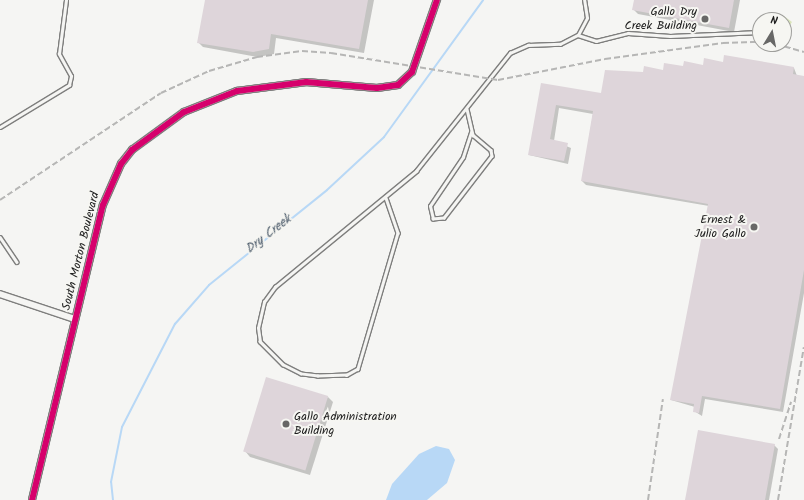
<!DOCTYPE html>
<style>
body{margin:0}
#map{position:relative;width:804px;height:500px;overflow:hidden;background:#f5f5f3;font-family:Kalam,sans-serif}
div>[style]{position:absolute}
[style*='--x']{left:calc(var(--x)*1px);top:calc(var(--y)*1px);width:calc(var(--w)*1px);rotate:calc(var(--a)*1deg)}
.green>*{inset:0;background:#dbe6bb}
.water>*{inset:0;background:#b8d8f6}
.shadow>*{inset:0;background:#0003}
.stream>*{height:2px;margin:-1px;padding:0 1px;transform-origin:1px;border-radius:1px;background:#b8d8f6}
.building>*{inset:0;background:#ded5da;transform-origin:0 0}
.roads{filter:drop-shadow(1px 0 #7e7e7d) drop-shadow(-1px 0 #7e7e7d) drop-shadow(0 1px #7e7e7d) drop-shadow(0 -1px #7e7e7d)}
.lane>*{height:2.5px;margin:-1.25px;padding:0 1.25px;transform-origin:1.25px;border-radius:1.25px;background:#f5f5f3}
.street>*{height:5.5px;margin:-2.75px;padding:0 2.75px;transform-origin:2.75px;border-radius:2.75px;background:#f5f5f3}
.rail>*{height:2px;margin-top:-1px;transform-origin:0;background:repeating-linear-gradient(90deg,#b6b6b5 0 6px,transparent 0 9px)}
.cycleway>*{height:6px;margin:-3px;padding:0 3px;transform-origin:3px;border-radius:3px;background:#d6006c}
.dots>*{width:11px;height:11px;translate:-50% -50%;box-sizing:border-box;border:2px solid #f6f6f2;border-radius:50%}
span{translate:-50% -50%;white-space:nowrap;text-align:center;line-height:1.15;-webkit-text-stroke:4px #f6f6f2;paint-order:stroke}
.poi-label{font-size:12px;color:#1c1c1c}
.right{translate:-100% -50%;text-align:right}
.left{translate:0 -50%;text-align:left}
.street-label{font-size:12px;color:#1c1c1c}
.water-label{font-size:13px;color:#4a5969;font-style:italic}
.north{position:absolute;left:752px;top:12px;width:40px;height:40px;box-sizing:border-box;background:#f6f6f2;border:1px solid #9f9f9c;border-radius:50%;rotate:10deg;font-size:11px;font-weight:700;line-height:16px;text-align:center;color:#1c1c1c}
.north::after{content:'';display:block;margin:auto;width:14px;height:18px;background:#686867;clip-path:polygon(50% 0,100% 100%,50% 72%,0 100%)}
</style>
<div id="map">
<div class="green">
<i style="clip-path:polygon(784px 16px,792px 22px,786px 31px,784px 20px,778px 20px)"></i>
</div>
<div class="water">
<i style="clip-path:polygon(436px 446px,449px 449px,455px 460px,447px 483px,427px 500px,386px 500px,392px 484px,419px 454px)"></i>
</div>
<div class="shadow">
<i style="clip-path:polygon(206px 0,374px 0,364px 53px,276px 38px,274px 54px,258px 57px,203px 47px,198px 42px)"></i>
<i style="clip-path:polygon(635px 0,740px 0,734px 32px,638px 14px,633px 9px)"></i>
<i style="clip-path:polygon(725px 56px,794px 68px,797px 76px,804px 77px,804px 293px,783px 412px,705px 399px,702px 416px,694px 411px,695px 407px,671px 400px,709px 206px,586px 185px,582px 181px,593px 114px,559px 108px,554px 141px,571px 148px,568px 164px,529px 155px,542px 84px,601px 95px,644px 73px,724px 63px)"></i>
<i style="clip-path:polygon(328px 397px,333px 402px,310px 475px,250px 457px,245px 451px)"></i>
<i style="clip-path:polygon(774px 445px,778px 449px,769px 500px,686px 500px)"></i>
</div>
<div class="stream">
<i style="--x:113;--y:500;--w:18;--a:-96"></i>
<i style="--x:111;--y:482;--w:56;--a:-78.7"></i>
<i style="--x:122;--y:427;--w:116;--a:-62.8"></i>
<i style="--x:175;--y:324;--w:52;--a:-48.9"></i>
<i style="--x:209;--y:285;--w:151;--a:-38.8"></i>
<i style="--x:327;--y:190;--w:78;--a:-42.9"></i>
<i style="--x:384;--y:137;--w:169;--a:-54.1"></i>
</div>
<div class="building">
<i style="clip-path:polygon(205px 0,368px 0,359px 49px,271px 34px,269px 49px,253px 52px,197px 43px)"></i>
<i style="clip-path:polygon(634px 0,734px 0,729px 28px,632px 10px)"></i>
<i style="clip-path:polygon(724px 55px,794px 67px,793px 74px,804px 76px,804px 270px,780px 409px,702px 396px,699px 413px,693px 412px,694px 404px,670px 400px,708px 204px,581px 181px,593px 111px,556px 105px,550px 139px,568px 143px,564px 161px,528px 155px,541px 83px,601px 93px,605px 70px,643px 72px,644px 66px,663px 70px,664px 63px,683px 66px,684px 61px,703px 65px,704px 58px,723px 62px)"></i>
<i style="left:266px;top:377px;width:65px;height:78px;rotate:17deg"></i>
<i style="clip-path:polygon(698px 430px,775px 444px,765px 500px,685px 500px)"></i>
</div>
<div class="roads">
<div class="lane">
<i style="--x:578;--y:35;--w:19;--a:18"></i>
<i style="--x:596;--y:41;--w:33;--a:-14"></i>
<i style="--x:628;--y:33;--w:42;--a:4.1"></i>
<i style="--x:670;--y:36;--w:90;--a:-2.5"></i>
<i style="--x:467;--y:109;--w:27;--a:77"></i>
<i style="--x:473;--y:135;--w:23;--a:40"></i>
<i style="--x:491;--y:150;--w:6;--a:81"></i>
<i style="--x:492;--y:156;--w:78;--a:127.7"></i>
<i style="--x:444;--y:218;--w:11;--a:175"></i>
<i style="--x:433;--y:219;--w:13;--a:-103"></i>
<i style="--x:430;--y:206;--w:59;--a:-56"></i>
<i style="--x:463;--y:157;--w:26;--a:-72"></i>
<i style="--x:0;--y:127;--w:81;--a:-31.3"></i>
<i style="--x:69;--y:85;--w:9;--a:-77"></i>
<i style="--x:71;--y:76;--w:25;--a:-119"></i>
<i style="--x:59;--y:54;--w:54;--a:-82.6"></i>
<i style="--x:386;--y:198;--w:37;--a:71"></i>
<i style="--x:398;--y:233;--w:142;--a:106.4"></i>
<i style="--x:358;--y:369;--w:13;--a:151"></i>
<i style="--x:347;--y:375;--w:29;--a:178"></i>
<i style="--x:318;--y:376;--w:17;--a:-173"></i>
<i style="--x:301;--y:374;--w:20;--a:-153"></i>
<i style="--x:283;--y:365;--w:33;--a:-135"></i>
<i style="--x:260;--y:342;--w:14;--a:-98"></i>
<i style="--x:258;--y:328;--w:27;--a:-77"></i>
<i style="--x:264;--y:302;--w:19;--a:-54"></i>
<i style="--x:275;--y:287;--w:183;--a:-39.4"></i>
<i style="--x:416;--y:171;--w:151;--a:-51.5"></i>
<i style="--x:510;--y:53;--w:20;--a:-24"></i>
<i style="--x:528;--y:45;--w:32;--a:-2"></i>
<i style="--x:560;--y:44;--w:20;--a:-27"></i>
<i style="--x:578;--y:35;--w:19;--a:-62"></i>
<i style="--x:587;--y:18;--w:18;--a:-99"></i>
<i style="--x:0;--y:237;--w:30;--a:56"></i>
</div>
<div class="street">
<i style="--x:0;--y:294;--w:79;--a:18.4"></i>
<i style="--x:32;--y:500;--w:303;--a:-76.5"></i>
<i style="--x:103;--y:205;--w:45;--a:-66.3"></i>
<i style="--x:121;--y:164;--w:18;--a:-52"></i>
<i style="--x:132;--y:150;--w:64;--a:-36.2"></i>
<i style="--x:184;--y:112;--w:57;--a:-21.6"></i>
<i style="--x:237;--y:91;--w:70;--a:-7.4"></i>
<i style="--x:306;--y:82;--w:71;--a:4.8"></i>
<i style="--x:377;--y:88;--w:21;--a:-8"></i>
<i style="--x:398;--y:85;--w:19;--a:-43"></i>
<i style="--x:412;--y:72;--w:76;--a:-70.9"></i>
</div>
</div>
<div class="rail">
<i style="--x:776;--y:44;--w:29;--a:16"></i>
<i style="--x:0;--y:200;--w:193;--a:-33.6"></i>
<i style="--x:161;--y:93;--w:53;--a:-24.6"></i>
<i style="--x:209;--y:71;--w:50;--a:-16.3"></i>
<i style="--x:257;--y:57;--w:45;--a:-7.6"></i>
<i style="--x:302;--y:51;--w:29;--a:4"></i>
<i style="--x:331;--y:53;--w:169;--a:9.2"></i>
<i style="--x:498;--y:80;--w:109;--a:-11.1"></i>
<i style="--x:605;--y:59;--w:119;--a:-7.7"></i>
<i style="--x:723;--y:43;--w:37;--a:-2"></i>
<i style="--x:779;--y:439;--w:39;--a:-72"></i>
<i style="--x:648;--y:500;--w:102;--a:-81.6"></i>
<i style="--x:778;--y:500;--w:155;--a:-80.4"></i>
</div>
<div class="cycleway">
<i style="--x:32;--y:500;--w:303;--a:-76.5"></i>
<i style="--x:103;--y:205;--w:45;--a:-66.3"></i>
<i style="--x:121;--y:164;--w:18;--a:-52"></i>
<i style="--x:132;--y:150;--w:64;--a:-36.2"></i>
<i style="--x:184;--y:112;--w:57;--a:-21.6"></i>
<i style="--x:237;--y:91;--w:70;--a:-7.4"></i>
<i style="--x:306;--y:82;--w:71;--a:4.8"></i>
<i style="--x:377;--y:88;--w:21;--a:-8"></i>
<i style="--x:398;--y:85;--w:19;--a:-43"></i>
<i style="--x:412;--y:72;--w:76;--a:-70.9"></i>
</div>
<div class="dots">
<i style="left:705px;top:19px;background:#686867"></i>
<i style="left:754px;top:227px;background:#686867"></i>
<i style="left:286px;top:424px;background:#686867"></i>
</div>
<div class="poi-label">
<span class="right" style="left:697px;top:19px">Gallo Dry<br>Creek Building</span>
<span class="right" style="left:746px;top:227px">Ernest &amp;<br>Julio Gallo</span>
<span class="left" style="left:294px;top:424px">Gallo Administration<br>Building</span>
</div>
<div class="street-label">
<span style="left:81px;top:251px;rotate:-76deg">South Morton Boulevard</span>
</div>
<div class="water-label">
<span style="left:269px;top:235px;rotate:-38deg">Dry Creek</span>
</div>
<div class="north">N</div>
</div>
